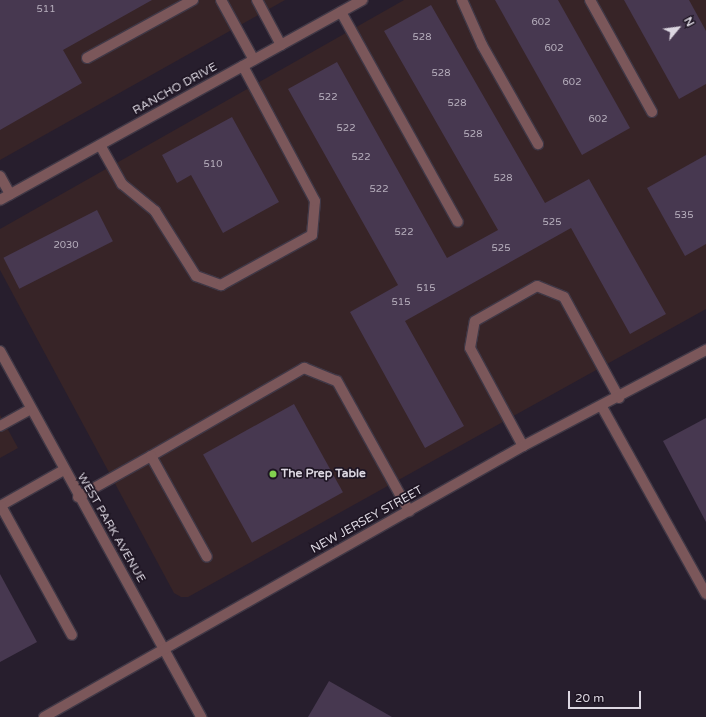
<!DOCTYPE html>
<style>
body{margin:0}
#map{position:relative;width:706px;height:717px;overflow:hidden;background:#271e2d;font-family:"Varela Round",sans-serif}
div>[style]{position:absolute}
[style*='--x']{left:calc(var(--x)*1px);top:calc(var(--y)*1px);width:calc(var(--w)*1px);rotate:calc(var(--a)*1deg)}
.commercial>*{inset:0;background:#372427}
.building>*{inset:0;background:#473850;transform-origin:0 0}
.roads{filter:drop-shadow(1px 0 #403846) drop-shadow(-1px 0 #403846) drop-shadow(0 1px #403846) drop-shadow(0 -1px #403846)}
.service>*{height:10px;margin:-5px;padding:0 5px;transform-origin:5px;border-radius:5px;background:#7b575a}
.minor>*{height:10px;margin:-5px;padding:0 5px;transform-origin:5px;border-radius:5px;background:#7b575a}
.tertiary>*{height:10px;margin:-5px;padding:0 5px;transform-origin:5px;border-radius:5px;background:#7b575a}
.dots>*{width:11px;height:11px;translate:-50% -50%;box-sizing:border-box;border:2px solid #1e1523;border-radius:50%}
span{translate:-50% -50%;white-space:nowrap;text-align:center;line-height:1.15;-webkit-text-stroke:3.5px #1e1523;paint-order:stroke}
.number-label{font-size:10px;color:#b7afbd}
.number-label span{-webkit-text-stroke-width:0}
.street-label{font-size:12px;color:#dcd7e1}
.poi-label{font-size:12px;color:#dcd7e1;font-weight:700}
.left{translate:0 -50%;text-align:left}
.north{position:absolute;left:658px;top:8px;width:40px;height:40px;-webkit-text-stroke:3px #1e1523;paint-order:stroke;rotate:61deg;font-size:11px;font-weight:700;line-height:16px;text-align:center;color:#dcd7e1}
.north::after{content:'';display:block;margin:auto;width:14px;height:18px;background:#dcd7e1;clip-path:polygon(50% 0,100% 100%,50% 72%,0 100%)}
.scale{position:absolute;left:568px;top:691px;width:73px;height:18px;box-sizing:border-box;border:2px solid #dcd7e1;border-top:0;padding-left:5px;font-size:12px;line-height:14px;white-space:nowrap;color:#dcd7e1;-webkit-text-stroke:3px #1e1523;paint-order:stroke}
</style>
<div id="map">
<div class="commercial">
<i style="clip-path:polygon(0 0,285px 0,0 160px)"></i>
<i style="clip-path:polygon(404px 0,706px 0,706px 309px,188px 597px,181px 597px,174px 593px,0 270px,0 229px)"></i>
<i style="clip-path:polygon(0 415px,18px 448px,0 458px)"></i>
</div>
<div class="building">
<i style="clip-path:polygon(0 0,152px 0,63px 50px,82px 83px,0 130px)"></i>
<i style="clip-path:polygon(495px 0,558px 0,630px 128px,582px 155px)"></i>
<i style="clip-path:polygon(624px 0,689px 0,706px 31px,706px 84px,679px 99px)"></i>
<i style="clip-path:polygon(431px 5px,545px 203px,589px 179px,666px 314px,630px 334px,571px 228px,405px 321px,464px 426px,425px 448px,350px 312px,398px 285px,288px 89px,337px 62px,447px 258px,498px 230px,384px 31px)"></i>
<i style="clip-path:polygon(232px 117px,279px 202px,223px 233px,191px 175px,177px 183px,162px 155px)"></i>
<i style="clip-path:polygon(706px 155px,706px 244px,685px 256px,647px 188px)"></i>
<i style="left:97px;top:210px;width:35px;height:105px;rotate:63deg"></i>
<i style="left:294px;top:404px;width:101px;height:104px;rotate:61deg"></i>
<i style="clip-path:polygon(706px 418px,706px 522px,663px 441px)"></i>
<i style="clip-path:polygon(0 574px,37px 642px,0 662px)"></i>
<i style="clip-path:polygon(329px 681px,392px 717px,308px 717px)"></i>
</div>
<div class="roads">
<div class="service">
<i style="--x:221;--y:0;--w:68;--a:61.2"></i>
<i style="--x:257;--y:0;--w:51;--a:61.9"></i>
<i style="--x:462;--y:0;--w:49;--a:66"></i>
<i style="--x:482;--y:45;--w:114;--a:60.5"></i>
<i style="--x:590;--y:0;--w:128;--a:61"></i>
<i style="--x:341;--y:12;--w:240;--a:60.9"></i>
<i style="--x:87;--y:58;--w:121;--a:-28.7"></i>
<i style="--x:100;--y:145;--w:45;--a:60.6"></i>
<i style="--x:122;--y:184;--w:43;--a:39.3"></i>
<i style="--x:155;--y:211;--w:77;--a:57.8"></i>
<i style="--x:196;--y:276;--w:27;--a:20"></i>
<i style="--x:221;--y:285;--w:104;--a:-28.8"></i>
<i style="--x:312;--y:235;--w:34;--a:-85"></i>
<i style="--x:315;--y:201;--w:153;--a:-118.1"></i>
<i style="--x:0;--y:176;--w:21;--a:61"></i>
<i style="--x:602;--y:407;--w:214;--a:60.9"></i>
<i style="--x:0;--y:426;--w:35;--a:-29"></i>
<i style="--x:523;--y:446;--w:111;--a:-118.4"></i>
<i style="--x:470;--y:348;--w:27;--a:-80"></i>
<i style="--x:475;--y:321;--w:71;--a:-29.4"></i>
<i style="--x:537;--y:286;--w:29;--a:22"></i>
<i style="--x:564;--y:297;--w:115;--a:61.4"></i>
<i style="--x:151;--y:456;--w:177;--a:-29.9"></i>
<i style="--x:304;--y:368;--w:35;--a:22"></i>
<i style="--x:337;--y:381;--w:149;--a:61"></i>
<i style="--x:78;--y:497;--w:84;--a:-29.3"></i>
<i style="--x:151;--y:456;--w:115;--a:61"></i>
<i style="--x:0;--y:506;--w:73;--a:-29.4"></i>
<i style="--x:1;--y:506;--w:147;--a:61.2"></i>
</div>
<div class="minor">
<i style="--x:0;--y:200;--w:414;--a:-28.9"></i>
</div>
<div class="tertiary">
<i style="--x:0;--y:351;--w:418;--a:61.2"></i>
<i style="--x:44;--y:717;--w:550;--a:-29.5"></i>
<i style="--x:523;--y:446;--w:207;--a:-27.7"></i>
</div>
</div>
<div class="dots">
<i style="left:273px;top:474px;background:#82d04f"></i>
</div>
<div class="number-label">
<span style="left:46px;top:10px">511</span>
<span style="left:541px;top:23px">602</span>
<span style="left:422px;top:38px">528</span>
<span style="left:554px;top:49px">602</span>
<span style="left:441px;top:74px">528</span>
<span style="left:572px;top:83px">602</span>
<span style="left:328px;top:98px">522</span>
<span style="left:457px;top:104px">528</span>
<span style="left:598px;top:120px">602</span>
<span style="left:346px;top:129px">522</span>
<span style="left:473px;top:135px">528</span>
<span style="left:361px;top:158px">522</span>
<span style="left:213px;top:165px">510</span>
<span style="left:503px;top:179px">528</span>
<span style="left:379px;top:190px">522</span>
<span style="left:684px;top:216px">535</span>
<span style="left:552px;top:223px">525</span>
<span style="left:404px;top:233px">522</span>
<span style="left:66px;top:246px">2030</span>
<span style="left:501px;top:249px">525</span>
<span style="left:426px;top:289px">515</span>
<span style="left:401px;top:303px">515</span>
</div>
<div class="street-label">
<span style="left:175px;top:89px;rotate:-29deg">RANCHO DRIVE</span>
<span style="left:367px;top:520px;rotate:-29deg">NEW JERSEY STREET</span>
<span style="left:111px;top:528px;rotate:60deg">WEST PARK AVENUE</span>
</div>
<div class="poi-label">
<span class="left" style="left:281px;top:474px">The Prep Table</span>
</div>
<div class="north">N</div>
<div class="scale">20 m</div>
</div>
